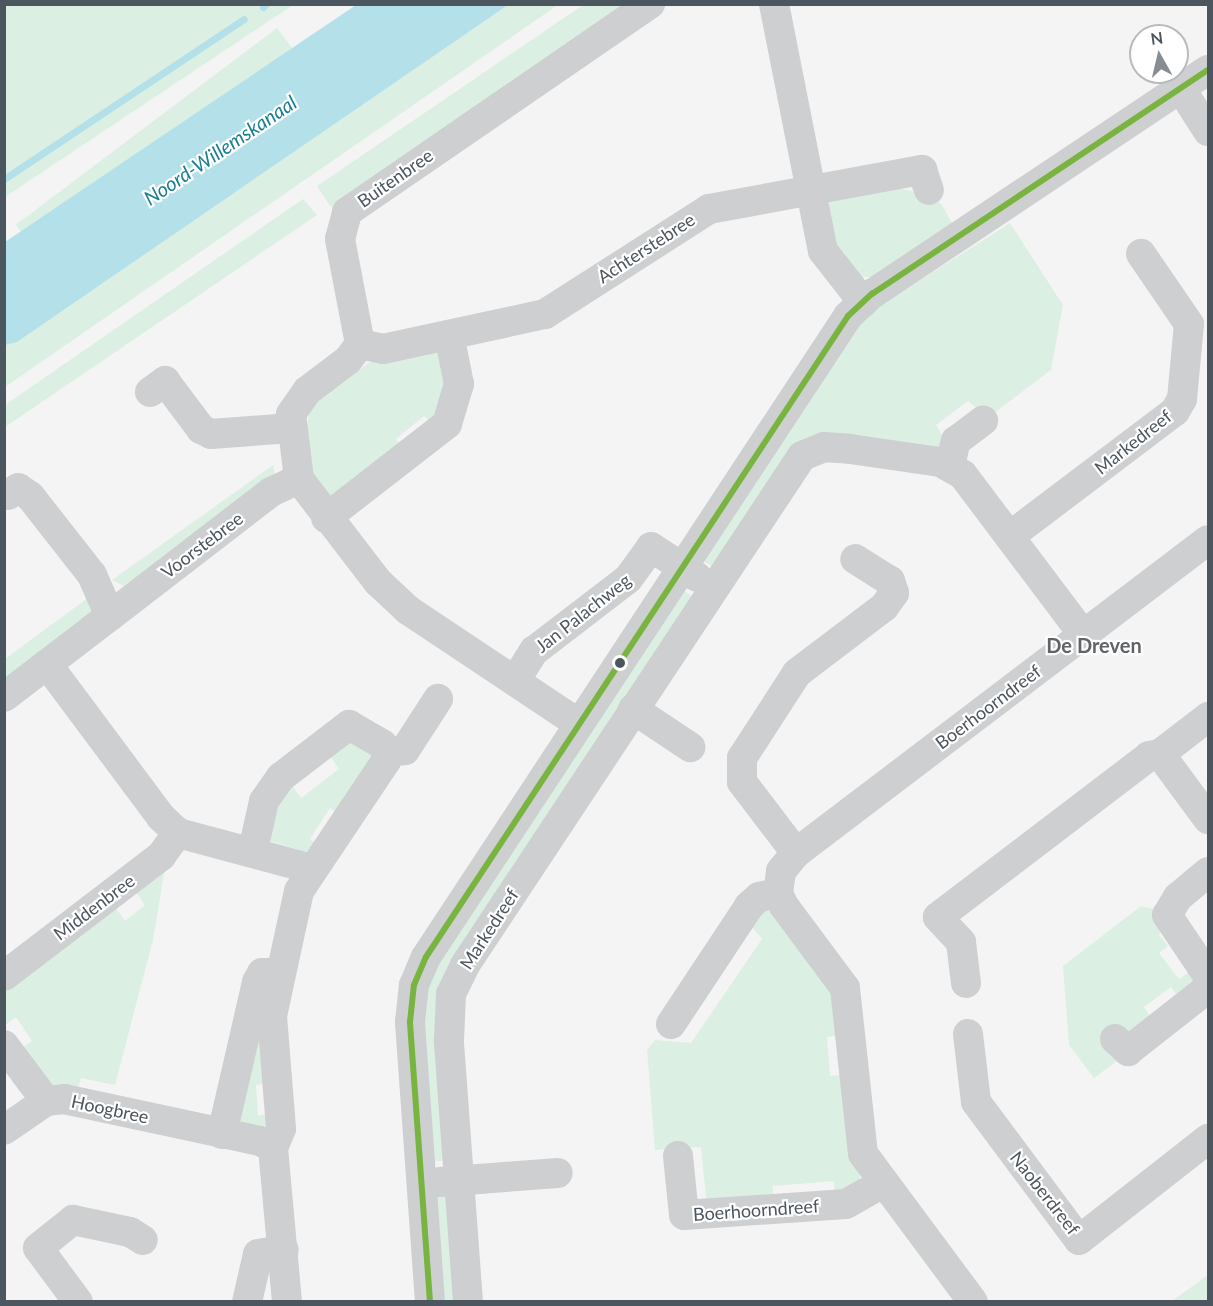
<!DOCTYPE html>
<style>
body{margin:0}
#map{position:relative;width:1213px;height:1306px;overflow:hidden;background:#f4f4f4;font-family:Lato,sans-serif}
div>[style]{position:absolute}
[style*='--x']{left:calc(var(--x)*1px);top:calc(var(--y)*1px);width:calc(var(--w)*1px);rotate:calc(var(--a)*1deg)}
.green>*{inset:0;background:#dbf0e2;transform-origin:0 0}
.water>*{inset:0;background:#b4e0ea}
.stream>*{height:7px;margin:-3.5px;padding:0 3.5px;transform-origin:3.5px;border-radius:3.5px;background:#b4e0ea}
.minor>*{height:30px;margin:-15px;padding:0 15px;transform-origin:15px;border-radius:15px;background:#cecfd1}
.bus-1>*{height:6px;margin:-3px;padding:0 3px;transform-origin:3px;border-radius:3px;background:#79b440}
.dots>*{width:16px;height:16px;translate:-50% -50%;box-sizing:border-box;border:3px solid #fff;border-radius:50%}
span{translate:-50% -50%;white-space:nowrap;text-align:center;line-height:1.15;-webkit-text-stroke:4.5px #fff;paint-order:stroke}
.street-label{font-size:18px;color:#4c565f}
.water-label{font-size:20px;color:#1a7e94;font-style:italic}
.neighbourhood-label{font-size:20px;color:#606367;font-weight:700}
.frame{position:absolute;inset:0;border:6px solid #4c565f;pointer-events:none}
.north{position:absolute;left:1129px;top:24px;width:60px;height:60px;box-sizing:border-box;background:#fff;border:2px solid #b7bbbf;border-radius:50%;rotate:352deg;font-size:16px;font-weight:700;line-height:24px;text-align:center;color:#4c565f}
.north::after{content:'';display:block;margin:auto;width:21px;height:27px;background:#878d93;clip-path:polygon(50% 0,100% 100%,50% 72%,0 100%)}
</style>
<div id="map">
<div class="green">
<i style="clip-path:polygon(5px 4px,293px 4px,293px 5px,5px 197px)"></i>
<i style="clip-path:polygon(508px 5px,558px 5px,5px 387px,4px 345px,17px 342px)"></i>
<i style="clip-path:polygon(583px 5px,639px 5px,338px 211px,330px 206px,317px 186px)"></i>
<i style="left:277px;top:28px;width:25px;height:327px;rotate:53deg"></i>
<i style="clip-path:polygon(898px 188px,930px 195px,942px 205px,953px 225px,874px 277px,862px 277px,841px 263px,826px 208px,831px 201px)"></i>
<i style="clip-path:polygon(303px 199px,317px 215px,5px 427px,5px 405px)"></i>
<i style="clip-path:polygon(1010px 223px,1063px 305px,1051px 370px,997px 411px,983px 414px,968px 401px,936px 425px,946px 441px,939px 451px,842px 435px,715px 568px,702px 560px,856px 326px,872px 311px)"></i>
<i style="clip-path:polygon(432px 351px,443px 355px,451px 374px,435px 426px,424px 416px,396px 439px,405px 450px,336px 500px,315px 487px,306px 437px,310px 403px,373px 360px)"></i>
<i style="clip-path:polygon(273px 465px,275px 476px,128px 588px,112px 580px)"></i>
<i style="clip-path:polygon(684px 591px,695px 598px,446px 981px,448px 1160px,431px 1162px,422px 1009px,432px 971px)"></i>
<i style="clip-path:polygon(89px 597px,93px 614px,5px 682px,5px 659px)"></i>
<i style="clip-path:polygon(359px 740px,376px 756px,340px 814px,330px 808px,310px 839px,320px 846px,307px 852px,270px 841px,279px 803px,291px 784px,301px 798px,339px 769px,329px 755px,347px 742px)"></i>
<i style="clip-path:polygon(165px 867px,153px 940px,115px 1085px,81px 1078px,76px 1094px,56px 1089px,22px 1048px,32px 1041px,16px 1017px,5px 1025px,5px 990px,115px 907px,125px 921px,145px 905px,136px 892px)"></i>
<i style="clip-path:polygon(1141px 906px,1157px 910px,1162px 931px,1159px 935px,1168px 946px,1159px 953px,1179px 979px,1192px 970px,1197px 979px,1180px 1000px,1171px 987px,1144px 1007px,1153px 1021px,1121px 1058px,1094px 1078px,1069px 1045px,1063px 966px)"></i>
<i style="clip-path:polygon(761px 907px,773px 909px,834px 988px,843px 1035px,827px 1037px,830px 1076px,846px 1075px,861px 1185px,835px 1197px,834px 1181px,773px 1186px,773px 1201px,707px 1207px,701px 1147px,655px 1150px,647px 1050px,655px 1040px,691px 1043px,762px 939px,750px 925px)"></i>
<i style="clip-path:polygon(258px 1028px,268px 1082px,256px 1085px,258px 1115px,269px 1115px,268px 1128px,259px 1131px,235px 1119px)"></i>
<i style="clip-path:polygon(443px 1194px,453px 1200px,459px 1301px,441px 1301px,432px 1197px)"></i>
<i style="clip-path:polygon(1208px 1275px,1208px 1301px,1172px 1301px)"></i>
</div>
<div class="water">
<i style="clip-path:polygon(356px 5px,508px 5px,17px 342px,5px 345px,5px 242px)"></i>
</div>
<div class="stream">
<i style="--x:263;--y:7;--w:4;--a:-45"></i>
<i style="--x:4;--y:179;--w:288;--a:-33.7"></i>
</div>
<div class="minor">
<i style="--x:774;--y:4;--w:252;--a:78.8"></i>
<i style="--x:823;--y:251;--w:65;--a:51.9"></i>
<i style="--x:1181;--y:89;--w:50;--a:57.3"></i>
<i style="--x:360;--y:344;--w:24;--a:12"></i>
<i style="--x:383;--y:349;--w:166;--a:-12.2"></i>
<i style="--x:545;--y:314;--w:195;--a:-32.6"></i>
<i style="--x:709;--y:209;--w:217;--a:-10.4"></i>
<i style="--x:922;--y:170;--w:21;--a:71"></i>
<i style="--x:150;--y:392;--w:19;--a:-36"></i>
<i style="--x:165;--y:381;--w:60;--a:53.1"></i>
<i style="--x:201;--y:429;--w:11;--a:27"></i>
<i style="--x:211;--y:434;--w:80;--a:-4.3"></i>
<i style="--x:950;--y:466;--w:26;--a:-77"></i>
<i style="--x:956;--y:441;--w:34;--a:-37"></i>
<i style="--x:326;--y:518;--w:153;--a:-37.8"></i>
<i style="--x:447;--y:424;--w:42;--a:-73.3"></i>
<i style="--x:459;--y:384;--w:50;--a:-101.5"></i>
<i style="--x:1010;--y:536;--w:207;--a:-37.1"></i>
<i style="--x:1175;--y:411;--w:14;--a:-60"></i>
<i style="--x:1182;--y:399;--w:75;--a:-84.7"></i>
<i style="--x:1189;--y:324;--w:85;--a:-124.4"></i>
<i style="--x:110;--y:616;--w:203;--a:-37.6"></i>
<i style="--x:271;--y:492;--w:31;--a:-25"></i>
<i style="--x:47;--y:664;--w:191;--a:53.3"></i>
<i style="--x:161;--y:817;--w:23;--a:43"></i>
<i style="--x:178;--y:833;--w:139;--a:15"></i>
<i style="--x:515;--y:681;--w:36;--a:-58"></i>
<i style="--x:534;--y:651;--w:118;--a:-37.5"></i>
<i style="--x:628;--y:579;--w:39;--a:-54"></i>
<i style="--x:651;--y:547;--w:55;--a:33.1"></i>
<i style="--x:4;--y:697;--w:133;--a:-37.4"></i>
<i style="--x:110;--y:616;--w:45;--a:-113.7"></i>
<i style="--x:92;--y:575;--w:100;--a:-128.1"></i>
<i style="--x:30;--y:496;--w:14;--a:-146"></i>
<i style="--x:18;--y:488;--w:12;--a:145"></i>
<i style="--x:633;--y:709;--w:69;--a:33.7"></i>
<i style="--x:579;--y:724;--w:206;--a:-146.3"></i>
<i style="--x:408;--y:610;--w:41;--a:-137"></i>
<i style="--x:378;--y:582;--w:130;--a:-127.5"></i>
<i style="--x:299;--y:479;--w:65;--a:-97"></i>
<i style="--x:291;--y:414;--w:28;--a:-55"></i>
<i style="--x:307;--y:391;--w:51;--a:-37.1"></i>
<i style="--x:348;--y:360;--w:20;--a:-53"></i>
<i style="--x:360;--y:344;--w:107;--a:-100.8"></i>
<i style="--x:340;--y:239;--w:28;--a:-75"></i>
<i style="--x:347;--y:212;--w:368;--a:-34.5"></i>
<i style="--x:387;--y:752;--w:18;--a:-6"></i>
<i style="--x:405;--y:750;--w:61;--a:-57.1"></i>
<i style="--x:1160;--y:754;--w:61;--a:-37.6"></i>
<i style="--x:253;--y:850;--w:50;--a:-77.3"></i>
<i style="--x:264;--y:801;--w:29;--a:-55"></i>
<i style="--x:281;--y:777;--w:86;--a:-37.4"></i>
<i style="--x:349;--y:725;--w:38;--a:30"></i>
<i style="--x:382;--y:744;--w:9;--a:58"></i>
<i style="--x:387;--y:752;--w:9;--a:96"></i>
<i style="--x:386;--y:761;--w:156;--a:123.8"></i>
<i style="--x:299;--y:891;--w:128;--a:102.2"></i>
<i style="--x:272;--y:1016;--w:113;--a:85.4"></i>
<i style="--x:281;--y:1129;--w:21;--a:113"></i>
<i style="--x:796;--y:853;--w:89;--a:-127.3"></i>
<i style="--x:742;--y:782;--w:24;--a:-90"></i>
<i style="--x:742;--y:758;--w:101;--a:-57.1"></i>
<i style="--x:797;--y:673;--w:109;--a:-37.2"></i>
<i style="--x:884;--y:607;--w:17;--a:-54"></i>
<i style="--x:894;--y:593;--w:13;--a:-108"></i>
<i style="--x:890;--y:581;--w:41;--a:-147.8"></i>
<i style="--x:1208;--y:872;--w:39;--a:140"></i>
<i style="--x:1178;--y:897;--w:21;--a:121"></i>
<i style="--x:1167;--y:915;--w:73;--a:56.1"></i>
<i style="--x:4;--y:976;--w:198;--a:-37.4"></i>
<i style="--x:161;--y:856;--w:29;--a:-54"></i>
<i style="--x:966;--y:983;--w:41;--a:-97"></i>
<i style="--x:961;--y:942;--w:34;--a:-133"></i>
<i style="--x:938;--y:917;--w:265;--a:-37.3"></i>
<i style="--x:1149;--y:756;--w:11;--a:-10"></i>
<i style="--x:1160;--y:754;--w:81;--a:53.6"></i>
<i style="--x:671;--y:1024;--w:141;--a:-56.5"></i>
<i style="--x:749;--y:906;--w:13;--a:-42"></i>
<i style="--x:759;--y:897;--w:19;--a:-12"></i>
<i style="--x:968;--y:1034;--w:68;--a:83.3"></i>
<i style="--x:976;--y:1102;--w:172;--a:53.3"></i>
<i style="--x:1079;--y:1240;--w:164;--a:-38.1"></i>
<i style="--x:1115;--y:1039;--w:18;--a:43"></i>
<i style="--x:1128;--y:1051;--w:102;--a:-38.2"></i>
<i style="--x:4;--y:1045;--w:70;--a:53.1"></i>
<i style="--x:4;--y:1130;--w:51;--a:-34.6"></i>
<i style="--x:46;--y:1101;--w:18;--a:-6"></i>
<i style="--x:64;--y:1099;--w:200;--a:12.1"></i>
<i style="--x:260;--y:1141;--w:15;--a:28"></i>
<i style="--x:273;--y:1148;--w:155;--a:84.8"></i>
<i style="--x:222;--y:1134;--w:156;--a:-77"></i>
<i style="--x:257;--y:982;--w:10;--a:-61"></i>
<i style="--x:262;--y:973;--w:18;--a:0"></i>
<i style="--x:678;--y:1156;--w:59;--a:84.2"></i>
<i style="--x:684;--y:1215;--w:162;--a:-3.9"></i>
<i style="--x:846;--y:1204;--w:40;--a:-29.7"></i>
<i style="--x:440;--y:1182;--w:118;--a:-4.4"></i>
<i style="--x:78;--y:1302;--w:67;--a:-126.5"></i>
<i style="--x:38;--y:1248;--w:45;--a:-38.7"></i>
<i style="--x:73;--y:1220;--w:58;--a:11.9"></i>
<i style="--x:130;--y:1232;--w:15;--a:32"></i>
<i style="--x:247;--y:1302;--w:49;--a:-77.1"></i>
<i style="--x:258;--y:1254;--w:26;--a:-9"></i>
<i style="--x:430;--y:1302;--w:281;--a:-94.1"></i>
<i style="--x:410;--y:1022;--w:37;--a:-84"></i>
<i style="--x:414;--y:985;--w:30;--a:-67"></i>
<i style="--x:426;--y:957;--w:767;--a:-56.64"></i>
<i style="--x:848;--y:316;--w:33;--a:-43"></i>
<i style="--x:872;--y:294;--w:404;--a:-33.7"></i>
<i style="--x:468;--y:1302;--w:262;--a:-94.2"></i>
<i style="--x:449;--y:1041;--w:47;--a:-87.6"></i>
<i style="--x:451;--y:994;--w:32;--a:-64"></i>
<i style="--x:465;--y:965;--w:610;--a:-56.49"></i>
<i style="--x:802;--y:456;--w:24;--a:-22"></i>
<i style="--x:824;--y:447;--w:26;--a:4"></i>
<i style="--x:850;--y:449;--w:91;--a:8.2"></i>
<i style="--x:940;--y:462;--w:26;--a:29"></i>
<i style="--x:963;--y:475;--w:199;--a:53"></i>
<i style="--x:973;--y:1302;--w:184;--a:-126.6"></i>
<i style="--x:863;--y:1154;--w:167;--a:-96.2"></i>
<i style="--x:845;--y:988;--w:102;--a:-126.6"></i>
<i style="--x:784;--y:906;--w:14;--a:-115"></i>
<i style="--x:778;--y:893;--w:22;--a:-82"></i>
<i style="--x:781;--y:871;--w:23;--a:-50"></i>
<i style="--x:796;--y:853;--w:517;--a:-37.22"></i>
</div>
<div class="bus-1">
<i style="--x:430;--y:1302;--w:281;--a:-94.1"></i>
<i style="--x:410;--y:1022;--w:37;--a:-84"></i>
<i style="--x:414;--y:985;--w:30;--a:-67"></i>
<i style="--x:426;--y:957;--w:767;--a:-56.64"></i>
<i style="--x:848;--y:316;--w:33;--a:-43"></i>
<i style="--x:872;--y:294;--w:404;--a:-33.7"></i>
</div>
<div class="dots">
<i style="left:620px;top:663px;background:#4c565f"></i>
</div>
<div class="street-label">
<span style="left:395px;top:178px;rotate:-35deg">Buitenbree</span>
<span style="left:646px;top:248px;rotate:-33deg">Achterstebree</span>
<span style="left:1133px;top:442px;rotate:-38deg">Markedreef</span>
<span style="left:202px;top:545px;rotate:-37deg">Voorstebree</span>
<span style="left:583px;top:613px;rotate:-38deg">Jan Palachweg</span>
<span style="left:988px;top:707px;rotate:-37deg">Boerhoorndreef</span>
<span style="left:94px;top:907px;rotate:-37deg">Middenbree</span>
<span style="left:489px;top:929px;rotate:-57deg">Markedreef</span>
<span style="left:110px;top:1109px;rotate:12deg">Hoogbree</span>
<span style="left:1045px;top:1193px;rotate:52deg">Naoberdreef</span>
<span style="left:756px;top:1210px;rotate:-4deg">Boerhoorndreef</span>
</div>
<div class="water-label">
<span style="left:220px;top:150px;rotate:-34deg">Noord-Willemskanaal</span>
</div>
<div class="neighbourhood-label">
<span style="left:1094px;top:645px">De Dreven</span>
</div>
<div class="frame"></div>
<div class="north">N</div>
</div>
